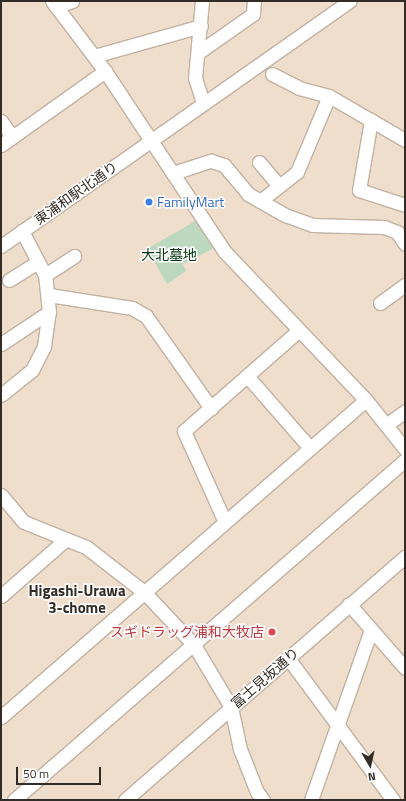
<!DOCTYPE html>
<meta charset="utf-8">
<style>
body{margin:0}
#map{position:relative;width:406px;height:801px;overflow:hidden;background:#f0decd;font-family:"Titillium Web","Noto Sans JP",sans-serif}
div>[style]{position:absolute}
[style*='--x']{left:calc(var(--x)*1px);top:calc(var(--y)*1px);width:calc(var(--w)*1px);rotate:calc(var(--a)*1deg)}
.green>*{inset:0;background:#bcd8be}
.roads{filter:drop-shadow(1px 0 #c2b1a1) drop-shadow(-1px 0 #c2b1a1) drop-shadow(0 1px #c2b1a1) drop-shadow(0 -1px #c2b1a1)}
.minor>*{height:13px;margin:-6.5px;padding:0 6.5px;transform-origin:6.5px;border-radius:6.5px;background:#fff}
.dots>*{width:11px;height:11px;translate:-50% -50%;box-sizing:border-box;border:2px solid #fff;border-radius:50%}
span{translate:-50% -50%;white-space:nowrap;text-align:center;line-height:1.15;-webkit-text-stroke:3px #fff;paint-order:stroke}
.street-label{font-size:14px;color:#332c26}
.shop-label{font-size:14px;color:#366cbe}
.left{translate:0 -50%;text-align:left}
.park-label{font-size:14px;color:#063511}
.health-label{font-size:14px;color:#be3a42}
.right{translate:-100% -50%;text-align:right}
.neighbourhood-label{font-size:15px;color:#332c26;font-weight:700}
.frame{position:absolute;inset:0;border:2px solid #332c26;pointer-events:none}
.north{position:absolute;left:350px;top:745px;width:40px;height:40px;-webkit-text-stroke:3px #fff;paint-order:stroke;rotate:171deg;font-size:11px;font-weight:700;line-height:16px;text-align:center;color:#332c26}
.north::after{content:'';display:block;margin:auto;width:14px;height:18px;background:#332c26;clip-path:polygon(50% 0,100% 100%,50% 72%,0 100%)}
.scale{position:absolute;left:16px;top:767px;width:85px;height:18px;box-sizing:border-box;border:2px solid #332c26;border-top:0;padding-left:5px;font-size:12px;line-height:14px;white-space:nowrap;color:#332c26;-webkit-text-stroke:3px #fff;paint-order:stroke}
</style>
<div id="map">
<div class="green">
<i style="clip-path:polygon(197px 220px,216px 247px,183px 264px,186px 271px,167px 284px,147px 249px)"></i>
</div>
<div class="roads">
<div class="minor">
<i style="--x:52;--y:1;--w:88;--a:52.9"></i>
<i style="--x:105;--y:71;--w:217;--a:56.5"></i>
<i style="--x:225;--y:252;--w:204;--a:46.4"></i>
<i style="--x:366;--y:400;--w:63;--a:51.5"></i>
<i style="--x:202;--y:1;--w:77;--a:95.2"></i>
<i style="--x:195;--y:78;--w:26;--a:72"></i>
<i style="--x:56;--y:6;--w:17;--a:-17"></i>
<i style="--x:199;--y:52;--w:66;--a:-35.1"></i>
<i style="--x:253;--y:14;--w:13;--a:-86"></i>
<i style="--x:94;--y:56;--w:111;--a:-15.7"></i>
<i style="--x:272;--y:74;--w:30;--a:27"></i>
<i style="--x:299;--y:88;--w:31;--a:15"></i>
<i style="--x:329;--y:96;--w:88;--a:30.1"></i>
<i style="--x:371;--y:120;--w:71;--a:99.7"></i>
<i style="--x:359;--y:190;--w:48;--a:18.1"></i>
<i style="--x:1;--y:121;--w:19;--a:55"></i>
<i style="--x:1;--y:145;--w:128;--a:-35.4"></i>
<i style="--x:259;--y:162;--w:31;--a:50"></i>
<i style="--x:173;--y:173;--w:40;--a:-18"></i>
<i style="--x:211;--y:161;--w:14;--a:17"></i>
<i style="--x:224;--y:165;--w:38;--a:50"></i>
<i style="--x:248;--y:194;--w:43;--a:29.6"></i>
<i style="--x:285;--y:215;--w:29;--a:20"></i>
<i style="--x:312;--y:225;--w:72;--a:1.6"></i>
<i style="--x:384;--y:227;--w:14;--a:21"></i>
<i style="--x:397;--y:232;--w:14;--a:56"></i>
<i style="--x:260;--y:201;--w:47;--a:-38.1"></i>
<i style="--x:297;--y:172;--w:82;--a:-67.2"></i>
<i style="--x:1;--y:246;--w:426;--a:-35.1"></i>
<i style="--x:45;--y:275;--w:35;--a:-33"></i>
<i style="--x:9;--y:280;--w:34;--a:-32"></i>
<i style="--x:49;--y:295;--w:84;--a:8.9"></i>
<i style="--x:132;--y:308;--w:16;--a:30"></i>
<i style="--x:146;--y:316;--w:113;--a:54.8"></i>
<i style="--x:380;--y:303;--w:31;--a:-36"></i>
<i style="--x:1;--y:344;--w:58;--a:-33.7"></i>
<i style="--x:248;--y:377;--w:94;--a:48.9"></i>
<i style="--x:1;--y:395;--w:40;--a:-39"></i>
<i style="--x:32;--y:370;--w:27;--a:-63"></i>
<i style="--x:44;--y:346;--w:34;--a:-82"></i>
<i style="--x:49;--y:312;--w:37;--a:-96"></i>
<i style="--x:45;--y:275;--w:50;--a:-117.6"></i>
<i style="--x:386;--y:425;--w:24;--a:-36"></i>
<i style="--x:1;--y:495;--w:35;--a:50"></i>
<i style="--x:24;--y:522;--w:67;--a:22"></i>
<i style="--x:86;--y:547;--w:73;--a:37.8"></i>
<i style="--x:144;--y:592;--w:73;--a:46.7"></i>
<i style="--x:194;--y:645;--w:72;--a:59.2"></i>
<i style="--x:231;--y:707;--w:43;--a:77.9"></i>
<i style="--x:240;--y:749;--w:46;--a:68.4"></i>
<i style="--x:257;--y:792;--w:10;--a:53"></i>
<i style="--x:225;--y:522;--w:100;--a:-114.3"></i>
<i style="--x:184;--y:431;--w:153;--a:-41.3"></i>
<i style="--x:1;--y:596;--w:86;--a:-41.2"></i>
<i style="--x:349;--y:604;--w:85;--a:48.8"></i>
<i style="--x:288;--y:658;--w:177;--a:53.5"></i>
<i style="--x:1;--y:717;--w:483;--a:-41"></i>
<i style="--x:14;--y:800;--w:518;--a:-41.01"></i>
<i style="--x:125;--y:800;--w:371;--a:-41"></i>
<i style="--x:311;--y:800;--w:180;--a:-70.6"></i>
</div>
</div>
<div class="dots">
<i style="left:149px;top:202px;background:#3f7fe0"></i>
<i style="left:272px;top:632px;background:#e0444e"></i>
</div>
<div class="street-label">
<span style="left:76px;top:193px;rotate:-35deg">東浦和駅北通り</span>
<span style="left:265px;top:678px;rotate:-41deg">富士見坂通り</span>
</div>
<div class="shop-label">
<span class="left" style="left:157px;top:202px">FamilyMart</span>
</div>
<div class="park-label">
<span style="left:169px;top:255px">大北墓地</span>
</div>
<div class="health-label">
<span class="right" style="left:264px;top:632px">スギドラッグ浦和大牧店</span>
</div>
<div class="neighbourhood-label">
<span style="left:77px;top:599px">Higashi-Urawa<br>3-chome</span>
</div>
<div class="frame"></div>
<div class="north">N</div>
<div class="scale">50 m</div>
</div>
